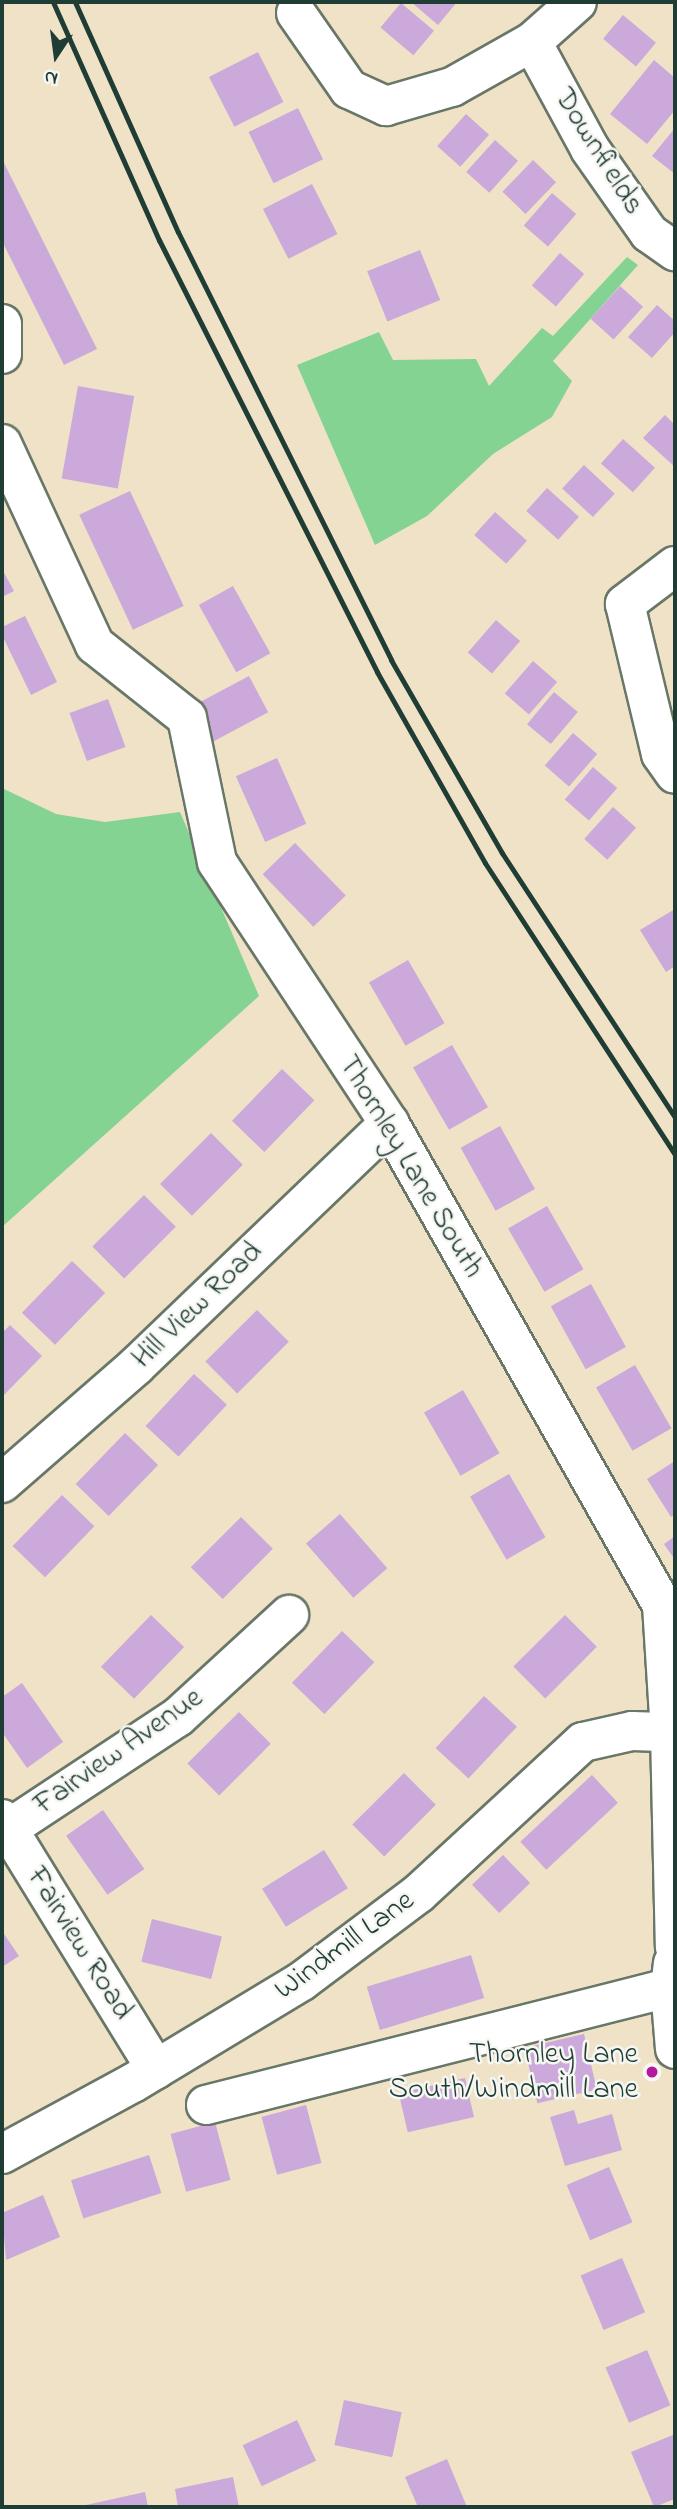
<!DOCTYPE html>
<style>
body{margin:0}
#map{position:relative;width:677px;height:2509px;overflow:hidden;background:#efe2c6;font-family:"Indie Flower",sans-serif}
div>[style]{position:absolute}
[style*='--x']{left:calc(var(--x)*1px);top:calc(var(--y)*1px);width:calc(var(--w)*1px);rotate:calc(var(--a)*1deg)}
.green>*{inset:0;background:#84d393}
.building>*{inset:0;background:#cba9db;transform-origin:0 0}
.roads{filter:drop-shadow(2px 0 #687767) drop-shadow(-2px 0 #687767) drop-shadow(0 2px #687767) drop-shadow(0 -2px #687767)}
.minor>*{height:38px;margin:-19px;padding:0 19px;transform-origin:19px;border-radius:19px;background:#fff}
.rail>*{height:5px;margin:-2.5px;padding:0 2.5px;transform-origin:2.5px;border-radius:2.5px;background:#1f3d34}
.dots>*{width:19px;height:19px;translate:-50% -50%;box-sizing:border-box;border:4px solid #f6f6f2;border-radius:50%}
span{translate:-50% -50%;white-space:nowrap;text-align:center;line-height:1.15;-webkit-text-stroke:5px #f6f6f2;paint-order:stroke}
.street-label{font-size:30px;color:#1f3d34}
.poi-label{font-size:30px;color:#1f3d34}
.right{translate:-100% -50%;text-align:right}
.frame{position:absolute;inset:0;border:4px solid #1f3d34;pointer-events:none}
.north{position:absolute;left:21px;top:21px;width:70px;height:70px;-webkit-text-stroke:5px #f6f6f2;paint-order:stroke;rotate:193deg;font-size:19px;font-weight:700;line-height:28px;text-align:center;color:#1f3d34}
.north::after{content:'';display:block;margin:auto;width:24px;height:32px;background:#1f3d34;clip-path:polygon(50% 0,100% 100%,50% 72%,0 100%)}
</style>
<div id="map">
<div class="green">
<i style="clip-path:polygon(627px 257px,638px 265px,553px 361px,572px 381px,552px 417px,493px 454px,427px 516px,375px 545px,297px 365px,379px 332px,393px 360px,476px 359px,489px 386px,542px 328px,553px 336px)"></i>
<i style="clip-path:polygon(2px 788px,56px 814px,105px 822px,180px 812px,259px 996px,2px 1227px)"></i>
</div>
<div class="building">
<i style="clip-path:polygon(411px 2px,457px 2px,438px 25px)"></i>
<i style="left:401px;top:3px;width:43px;height:32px;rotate:40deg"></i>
<i style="left:623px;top:15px;width:43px;height:31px;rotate:40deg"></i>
<i style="left:258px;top:52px;width:56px;height:55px;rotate:63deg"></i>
<i style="clip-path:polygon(654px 60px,675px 78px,675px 110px,647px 144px,610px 114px)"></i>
<i style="left:298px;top:108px;width:57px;height:55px;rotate:64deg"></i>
<i style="left:466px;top:114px;width:31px;height:43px;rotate:42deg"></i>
<i style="clip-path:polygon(675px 128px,675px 174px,652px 156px)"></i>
<i style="left:495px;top:140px;width:31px;height:43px;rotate:42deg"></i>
<i style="clip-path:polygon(2px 159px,97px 349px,64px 365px,2px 241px)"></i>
<i style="left:533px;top:160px;width:32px;height:44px;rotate:44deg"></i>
<i style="left:312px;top:184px;width:56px;height:55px;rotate:63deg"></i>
<i style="left:552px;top:193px;width:32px;height:43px;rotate:41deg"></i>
<i style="left:420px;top:250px;width:54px;height:57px;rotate:68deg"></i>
<i style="left:560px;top:253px;width:32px;height:43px;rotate:41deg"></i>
<i style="left:620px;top:286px;width:31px;height:44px;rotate:42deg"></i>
<i style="clip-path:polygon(657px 305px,675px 321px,675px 332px,652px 358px,628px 337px)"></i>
<i style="left:78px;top:386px;width:57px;height:94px;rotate:10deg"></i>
<i style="clip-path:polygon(665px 415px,675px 425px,675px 467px,643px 438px)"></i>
<i style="left:623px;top:439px;width:43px;height:33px;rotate:42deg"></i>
<i style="left:584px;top:465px;width:42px;height:32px;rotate:43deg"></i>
<i style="left:547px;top:488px;width:43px;height:31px;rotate:42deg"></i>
<i style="left:130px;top:491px;width:127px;height:56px;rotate:65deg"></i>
<i style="left:495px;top:512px;width:43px;height:31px;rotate:42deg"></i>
<i style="clip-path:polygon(2px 569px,14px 591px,2px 597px)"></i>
<i style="left:233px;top:586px;width:77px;height:39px;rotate:61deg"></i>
<i style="clip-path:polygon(25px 616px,57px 682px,31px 695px,2px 635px,2px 627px)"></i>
<i style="left:496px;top:620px;width:32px;height:43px;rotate:41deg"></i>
<i style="left:533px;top:661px;width:32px;height:43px;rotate:41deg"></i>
<i style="left:249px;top:676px;width:41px;height:67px;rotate:62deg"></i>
<i style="left:554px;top:692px;width:31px;height:42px;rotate:40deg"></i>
<i style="left:108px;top:699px;width:51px;height:41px;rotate:70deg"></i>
<i style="left:573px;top:733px;width:32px;height:43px;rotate:41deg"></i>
<i style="left:277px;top:758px;width:72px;height:45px;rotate:66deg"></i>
<i style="left:593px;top:767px;width:32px;height:43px;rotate:41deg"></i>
<i style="left:613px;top:807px;width:31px;height:43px;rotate:42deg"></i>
<i style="left:295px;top:843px;width:73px;height:45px;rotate:46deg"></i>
<i style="clip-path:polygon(675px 909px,675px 966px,666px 972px,640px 930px)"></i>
<i style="left:408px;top:960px;width:73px;height:45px;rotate:60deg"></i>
<i style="left:452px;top:1045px;width:72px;height:45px;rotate:60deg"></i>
<i style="left:282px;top:1069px;width:45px;height:72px;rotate:44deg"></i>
<i style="left:500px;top:1126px;width:72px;height:45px;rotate:61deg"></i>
<i style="left:211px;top:1133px;width:45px;height:72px;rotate:45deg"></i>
<i style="left:144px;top:1195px;width:45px;height:73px;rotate:45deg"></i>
<i style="left:547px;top:1206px;width:73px;height:45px;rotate:60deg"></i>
<i style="left:72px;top:1261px;width:46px;height:72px;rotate:44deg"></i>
<i style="left:591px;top:1284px;width:72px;height:46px;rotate:61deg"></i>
<i style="left:257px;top:1310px;width:45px;height:73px;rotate:45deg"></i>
<i style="clip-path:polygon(10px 1325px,42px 1356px,2px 1397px,2px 1333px)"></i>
<i style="left:635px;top:1365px;width:73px;height:45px;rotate:60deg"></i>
<i style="left:194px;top:1374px;width:45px;height:71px;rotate:43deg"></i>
<i style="left:463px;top:1390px;width:73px;height:45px;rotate:60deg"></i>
<i style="left:125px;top:1433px;width:46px;height:71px;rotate:44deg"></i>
<i style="clip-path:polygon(675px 1461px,675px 1514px,671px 1517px,647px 1479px)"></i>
<i style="left:509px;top:1474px;width:73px;height:45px;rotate:60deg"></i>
<i style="left:62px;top:1495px;width:45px;height:71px;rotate:44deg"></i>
<i style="left:340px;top:1514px;width:72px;height:45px;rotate:49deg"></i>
<i style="left:241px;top:1517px;width:45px;height:71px;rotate:45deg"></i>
<i style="clip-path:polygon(675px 1536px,675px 1560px,664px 1544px)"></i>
<i style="left:151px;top:1615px;width:46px;height:72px;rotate:44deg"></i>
<i style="left:565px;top:1615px;width:45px;height:73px;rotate:45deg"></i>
<i style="left:342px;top:1631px;width:45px;height:72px;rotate:44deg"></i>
<i style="clip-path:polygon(22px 1683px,63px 1742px,27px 1768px,2px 1732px,2px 1697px)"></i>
<i style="left:484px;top:1696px;width:45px;height:71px;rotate:43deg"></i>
<i style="left:239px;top:1712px;width:45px;height:73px;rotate:45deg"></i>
<i style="left:404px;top:1773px;width:45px;height:73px;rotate:45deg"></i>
<i style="left:592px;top:1775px;width:38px;height:98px;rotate:47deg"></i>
<i style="left:103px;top:1810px;width:72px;height:45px;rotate:55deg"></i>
<i style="left:324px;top:1850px;width:45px;height:73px;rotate:58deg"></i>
<i style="left:503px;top:1855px;width:39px;height:43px;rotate:46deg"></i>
<i style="left:152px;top:1919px;width:72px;height:44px;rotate:14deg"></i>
<i style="clip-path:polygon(2px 1931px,19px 1956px,2px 1967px)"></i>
<i style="left:471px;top:1955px;width:45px;height:109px;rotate:73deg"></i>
<i style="left:584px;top:2034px;width:57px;height:61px;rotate:77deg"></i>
<i style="left:465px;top:2078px;width:40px;height:68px;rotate:77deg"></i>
<i style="left:306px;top:2105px;width:60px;height:46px;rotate:75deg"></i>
<i style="clip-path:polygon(574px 2110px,578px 2124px,612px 2114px,622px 2150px,565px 2166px,550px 2117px)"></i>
<i style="left:215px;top:2122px;width:60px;height:46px;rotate:75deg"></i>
<i style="left:149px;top:2155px;width:40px;height:82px;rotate:72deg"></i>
<i style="left:609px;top:2167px;width:60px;height:46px;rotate:67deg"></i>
<i style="clip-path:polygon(43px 2195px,60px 2237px,6px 2260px,2px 2213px)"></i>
<i style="left:622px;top:2258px;width:59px;height:45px;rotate:67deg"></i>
<i style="left:647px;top:2350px;width:60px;height:45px;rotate:67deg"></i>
<i style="left:344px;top:2400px;width:59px;height:46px;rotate:12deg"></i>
<i style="left:297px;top:2420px;width:45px;height:60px;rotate:65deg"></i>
<i style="clip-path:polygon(673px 2435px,675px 2499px,654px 2507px,631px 2452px)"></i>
<i style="clip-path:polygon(447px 2459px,467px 2507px,418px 2507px,405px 2477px)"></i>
<i style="clip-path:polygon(233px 2477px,239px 2507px,178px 2507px,175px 2489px)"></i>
<i style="clip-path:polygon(145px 2492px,148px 2507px,87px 2507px,86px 2505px)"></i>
</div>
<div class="roads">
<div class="minor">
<i style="--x:296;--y:13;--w:93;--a:55.1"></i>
<i style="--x:349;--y:89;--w:41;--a:24.7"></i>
<i style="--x:386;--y:106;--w:69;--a:-16.1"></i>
<i style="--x:452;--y:87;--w:92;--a:-29.4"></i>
<i style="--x:532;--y:42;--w:60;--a:-41.6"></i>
<i style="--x:532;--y:42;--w:122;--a:61.5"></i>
<i style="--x:590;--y:149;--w:103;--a:54.9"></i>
<i style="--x:649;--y:233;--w:32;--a:35"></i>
<i style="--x:2;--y:324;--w:30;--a:90"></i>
<i style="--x:2;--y:444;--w:221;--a:65.2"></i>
<i style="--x:95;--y:645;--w:117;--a:38.4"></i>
<i style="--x:187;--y:718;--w:147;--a:78.2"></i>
<i style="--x:217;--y:862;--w:313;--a:56.6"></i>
<i style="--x:389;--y:1123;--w:554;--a:60.47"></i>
<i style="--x:662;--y:1605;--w:127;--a:86.4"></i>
<i style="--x:670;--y:1732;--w:215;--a:88.7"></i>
<i style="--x:675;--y:566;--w:63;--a:142.8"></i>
<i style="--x:625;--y:604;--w:154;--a:76.5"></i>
<i style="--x:661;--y:754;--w:24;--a:55"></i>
<i style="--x:2;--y:1483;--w:178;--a:-41.1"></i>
<i style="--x:136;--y:1366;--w:351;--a:-43.8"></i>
<i style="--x:2;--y:1819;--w:294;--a:58.4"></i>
<i style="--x:8;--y:1829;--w:204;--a:-33.4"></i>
<i style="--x:178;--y:1717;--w:151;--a:-42.6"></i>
<i style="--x:673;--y:1963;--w:25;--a:97"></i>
<i style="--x:670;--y:1988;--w:61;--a:85.3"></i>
<i style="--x:206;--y:2105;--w:479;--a:-14.2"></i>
<i style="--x:2;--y:2154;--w:149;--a:-28.5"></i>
<i style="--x:133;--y:2083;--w:197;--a:-31.1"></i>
<i style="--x:302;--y:1981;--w:145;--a:-36.9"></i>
<i style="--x:418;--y:1894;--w:224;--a:-42.7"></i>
<i style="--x:583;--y:1742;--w:50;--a:-12.7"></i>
<i style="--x:632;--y:1731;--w:38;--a:2"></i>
</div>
</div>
<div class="rail">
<i style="--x:53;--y:2;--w:261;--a:66"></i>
<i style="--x:159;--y:240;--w:484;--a:63.2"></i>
<i style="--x:377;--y:672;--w:219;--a:60.5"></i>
<i style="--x:485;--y:863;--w:348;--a:56.9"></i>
<i style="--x:75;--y:2;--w:252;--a:65.9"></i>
<i style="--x:178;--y:232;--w:478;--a:63.5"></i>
<i style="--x:391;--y:660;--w:223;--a:60.1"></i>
<i style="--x:502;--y:853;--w:316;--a:56.8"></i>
</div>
<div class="dots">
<i style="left:652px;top:2072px;background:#b5179e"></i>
</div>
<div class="street-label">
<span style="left:598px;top:152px;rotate:58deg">Downfields</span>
<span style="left:410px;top:1167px;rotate:59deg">Thornley Lane South</span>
<span style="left:198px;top:1306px;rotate:-44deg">Hill View Road</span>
<span style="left:119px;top:1752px;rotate:-35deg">Fairview Avenue</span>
<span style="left:79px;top:1944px;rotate:58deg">Fairview Road</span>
<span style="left:345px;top:1946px;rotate:-36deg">Windmill Lane</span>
</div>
<div class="poi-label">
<span class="right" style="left:638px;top:2072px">Thornley Lane<br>South/Windmill Lane</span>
</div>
<div class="frame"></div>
<div class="north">N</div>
</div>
